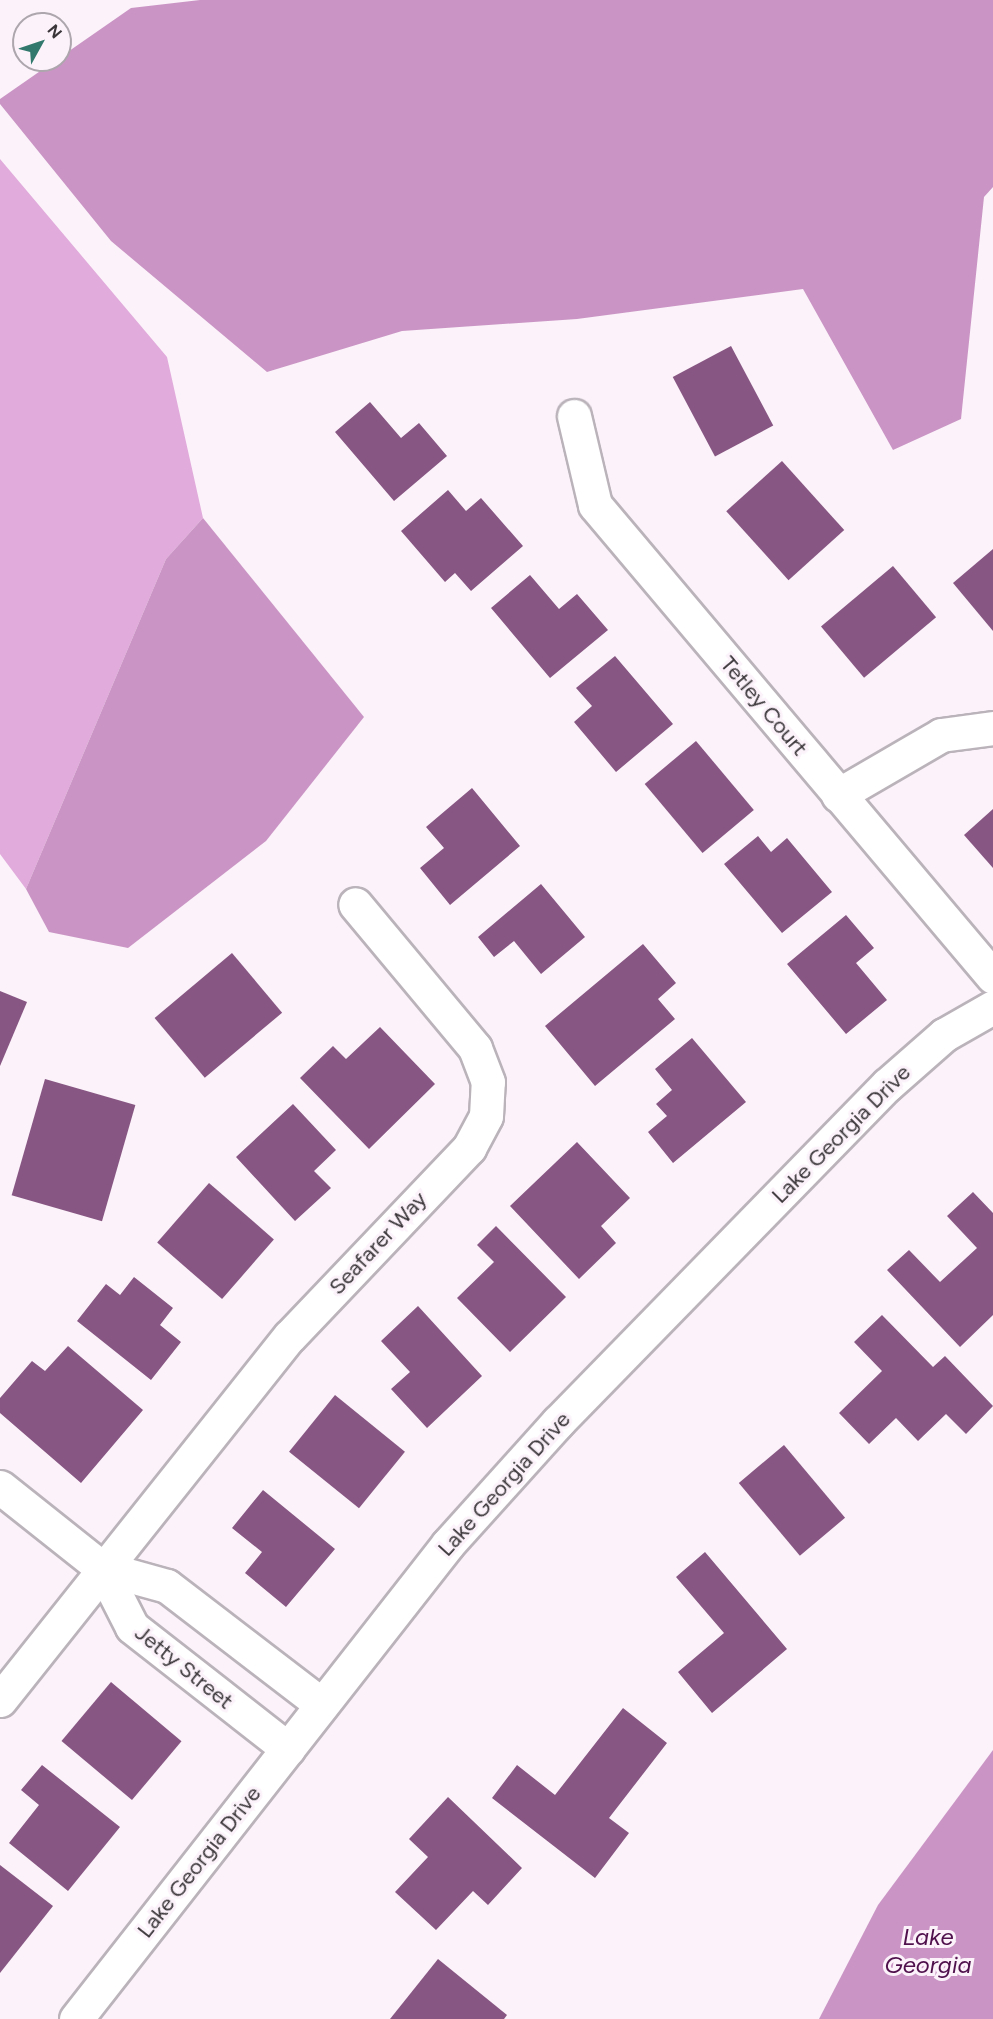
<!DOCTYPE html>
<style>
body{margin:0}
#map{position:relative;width:993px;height:2019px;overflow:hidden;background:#fbf2fa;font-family:Figtree,sans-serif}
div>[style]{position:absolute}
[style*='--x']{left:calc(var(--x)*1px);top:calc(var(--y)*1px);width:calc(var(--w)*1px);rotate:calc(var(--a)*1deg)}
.forest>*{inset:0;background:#e1abdb}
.water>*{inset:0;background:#ca95c4}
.building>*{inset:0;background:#875682;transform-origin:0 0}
.roads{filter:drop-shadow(2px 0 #bbb3ba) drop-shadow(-2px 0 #bbb3ba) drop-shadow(0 2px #bbb3ba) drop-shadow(0 -2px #bbb3ba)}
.minor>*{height:33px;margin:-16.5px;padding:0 16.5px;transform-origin:16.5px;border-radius:16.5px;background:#fff}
.tertiary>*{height:33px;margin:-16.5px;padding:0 16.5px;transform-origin:16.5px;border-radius:16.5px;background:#fff}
span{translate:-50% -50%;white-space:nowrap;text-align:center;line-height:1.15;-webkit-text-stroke:6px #fbf2fa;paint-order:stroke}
.street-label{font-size:22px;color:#393538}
.water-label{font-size:24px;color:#4f104c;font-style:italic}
.north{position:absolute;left:12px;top:12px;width:60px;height:60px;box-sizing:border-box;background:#fbf2fa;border:2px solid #ada6ac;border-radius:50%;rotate:50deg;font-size:16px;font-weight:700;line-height:24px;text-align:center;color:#393538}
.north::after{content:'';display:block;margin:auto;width:21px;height:27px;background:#33786c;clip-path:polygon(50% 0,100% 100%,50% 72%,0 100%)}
</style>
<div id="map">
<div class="forest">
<i style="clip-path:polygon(0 159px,167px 357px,203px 518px,166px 559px,26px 889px,0 854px)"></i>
</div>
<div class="water">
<i style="clip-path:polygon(200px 0,993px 0,993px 187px,984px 197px,961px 419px,893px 450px,803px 289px,577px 319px,402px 331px,267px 372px,111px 241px,0 104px,0 99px,131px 8px)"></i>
<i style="clip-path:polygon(203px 518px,364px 717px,266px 841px,128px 948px,49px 932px,26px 889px,166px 559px)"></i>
<i style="clip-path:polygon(993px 1750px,993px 2019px,819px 2019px,878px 1905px)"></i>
</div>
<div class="building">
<i style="left:731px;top:346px;width:90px;height:66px;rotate:62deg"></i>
<i style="clip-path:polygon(370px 402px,401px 438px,419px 423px,447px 456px,394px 501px,335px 432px)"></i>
<i style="left:782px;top:461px;width:93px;height:75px;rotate:48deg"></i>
<i style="clip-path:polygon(448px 490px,466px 511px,481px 498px,523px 546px,471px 591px,455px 573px,445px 582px,401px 531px)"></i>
<i style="clip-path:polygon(993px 549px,993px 631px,953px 583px)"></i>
<i style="left:893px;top:566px;width:67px;height:94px;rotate:50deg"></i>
<i style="clip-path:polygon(530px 575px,559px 609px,577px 594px,608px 630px,550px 678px,491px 608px)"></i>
<i style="clip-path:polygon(615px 656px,673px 724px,616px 772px,574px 722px,592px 706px,576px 688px)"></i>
<i style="left:696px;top:741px;width:90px;height:67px;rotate:50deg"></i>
<i style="clip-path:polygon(472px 788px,520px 846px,450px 905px,420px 868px,444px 848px,426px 827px)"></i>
<i style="clip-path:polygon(993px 809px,993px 868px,964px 835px)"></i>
<i style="clip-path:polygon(758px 836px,771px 852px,787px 838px,832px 892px,782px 933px,724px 864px)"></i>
<i style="clip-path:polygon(541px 884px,585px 937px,541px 974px,514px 941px,494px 957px,478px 937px)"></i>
<i style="clip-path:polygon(846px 915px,874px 948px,856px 963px,887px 1000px,846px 1034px,787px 964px)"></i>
<i style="clip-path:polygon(643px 944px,676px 983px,658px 999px,675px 1019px,595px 1086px,545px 1026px)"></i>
<i style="left:232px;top:953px;width:78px;height:101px;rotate:50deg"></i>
<i style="clip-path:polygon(0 991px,27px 1002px,0 1066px)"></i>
<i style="clip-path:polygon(380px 1027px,435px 1084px,369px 1149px,300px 1078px,333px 1046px,346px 1059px)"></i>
<i style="clip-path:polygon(692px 1038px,746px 1102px,673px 1163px,648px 1132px,667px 1116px,656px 1104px,672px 1090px,655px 1069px)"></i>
<i style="left:45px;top:1079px;width:94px;height:121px;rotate:16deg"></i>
<i style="clip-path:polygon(293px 1104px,336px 1150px,314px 1171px,331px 1188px,295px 1221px,236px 1157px)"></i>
<i style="clip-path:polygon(577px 1142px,630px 1198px,601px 1226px,616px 1243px,579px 1279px,510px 1206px)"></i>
<i style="left:209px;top:1183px;width:86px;height:79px;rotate:41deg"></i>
<i style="clip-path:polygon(973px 1192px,993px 1213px,993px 1315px,960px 1347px,887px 1270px,909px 1250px,940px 1282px,977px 1248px,947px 1216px)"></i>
<i style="clip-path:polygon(496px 1226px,566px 1297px,510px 1352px,457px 1298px,494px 1262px,477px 1245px)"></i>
<i style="clip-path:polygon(134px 1277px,173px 1308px,160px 1325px,181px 1342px,151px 1380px,77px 1321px,106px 1284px,120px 1295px)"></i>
<i style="clip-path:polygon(418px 1306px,482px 1376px,427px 1428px,391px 1389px,410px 1372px,381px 1341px)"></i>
<i style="clip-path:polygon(882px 1315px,933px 1367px,945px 1356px,993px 1406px,966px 1434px,946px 1414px,918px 1441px,896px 1418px,869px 1444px,839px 1413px,882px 1371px,854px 1342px)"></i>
<i style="clip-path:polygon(68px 1346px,143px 1410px,81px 1483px,0 1413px,0 1398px,32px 1361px,45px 1371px)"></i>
<i style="left:335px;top:1395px;width:90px;height:73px;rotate:39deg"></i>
<i style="left:784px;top:1445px;width:95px;height:59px;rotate:50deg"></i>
<i style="clip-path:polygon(263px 1490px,335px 1549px,286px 1607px,245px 1573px,262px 1552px,232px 1528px)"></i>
<i style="clip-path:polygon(705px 1552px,787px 1649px,712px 1713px,678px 1672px,724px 1633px,676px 1577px)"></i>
<i style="left:111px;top:1682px;width:92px;height:77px;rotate:40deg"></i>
<i style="clip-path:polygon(623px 1708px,667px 1743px,609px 1818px,629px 1833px,595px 1878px,492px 1798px,517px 1765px,555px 1795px)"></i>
<i style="clip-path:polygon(42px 1765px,120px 1827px,68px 1891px,9px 1843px,39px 1805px,21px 1790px)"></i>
<i style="clip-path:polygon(448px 1797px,522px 1868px,488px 1905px,473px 1891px,436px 1930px,395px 1892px,428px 1857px,409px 1839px)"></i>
<i style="clip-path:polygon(0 1865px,53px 1906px,0 1973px)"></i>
<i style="clip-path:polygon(438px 1959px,507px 2015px,504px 2019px,390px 2019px)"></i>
</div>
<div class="roads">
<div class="minor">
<i style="--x:574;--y:416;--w:91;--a:76.7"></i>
<i style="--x:595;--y:505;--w:617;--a:49.86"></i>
<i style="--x:838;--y:795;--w:119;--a:-30.2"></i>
<i style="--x:941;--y:735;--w:52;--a:-7.7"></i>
<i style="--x:0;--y:1487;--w:130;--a:38.5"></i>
<i style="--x:102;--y:1568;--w:67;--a:15.5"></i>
<i style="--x:167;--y:1586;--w:195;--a:37.5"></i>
<i style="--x:102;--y:1568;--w:66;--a:63"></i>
<i style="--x:132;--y:1627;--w:198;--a:38"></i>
<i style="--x:0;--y:1700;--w:465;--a:-51.5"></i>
<i style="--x:290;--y:1336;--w:260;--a:-46.4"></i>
<i style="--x:469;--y:1148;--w:36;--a:-62"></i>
<i style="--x:486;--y:1116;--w:34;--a:-87"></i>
<i style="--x:488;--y:1082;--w:36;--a:-111"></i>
<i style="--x:475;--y:1048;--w:187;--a:-129.8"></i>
</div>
<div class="tertiary">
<i style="--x:76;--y:2019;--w:603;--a:-51.93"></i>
<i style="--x:448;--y:1544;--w:164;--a:-48"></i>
<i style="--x:558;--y:1422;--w:471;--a:-45.7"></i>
<i style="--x:887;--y:1085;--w:76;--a:-41.3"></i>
<i style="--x:944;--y:1035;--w:56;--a:-29.7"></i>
</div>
</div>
<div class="street-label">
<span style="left:764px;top:706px;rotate:50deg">Tetley Court</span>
<span style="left:841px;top:1134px;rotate:-45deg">Lake Georgia Drive</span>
<span style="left:378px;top:1243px;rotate:-47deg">Seafarer Way</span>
<span style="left:504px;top:1484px;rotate:-48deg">Lake Georgia Drive</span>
<span style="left:184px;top:1667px;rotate:39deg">Jetty Street</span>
<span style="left:199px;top:1862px;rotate:-52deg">Lake Georgia Drive</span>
</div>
<div class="water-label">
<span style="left:928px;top:1951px">Lake<br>Georgia</span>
</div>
<div class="north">N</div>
</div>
